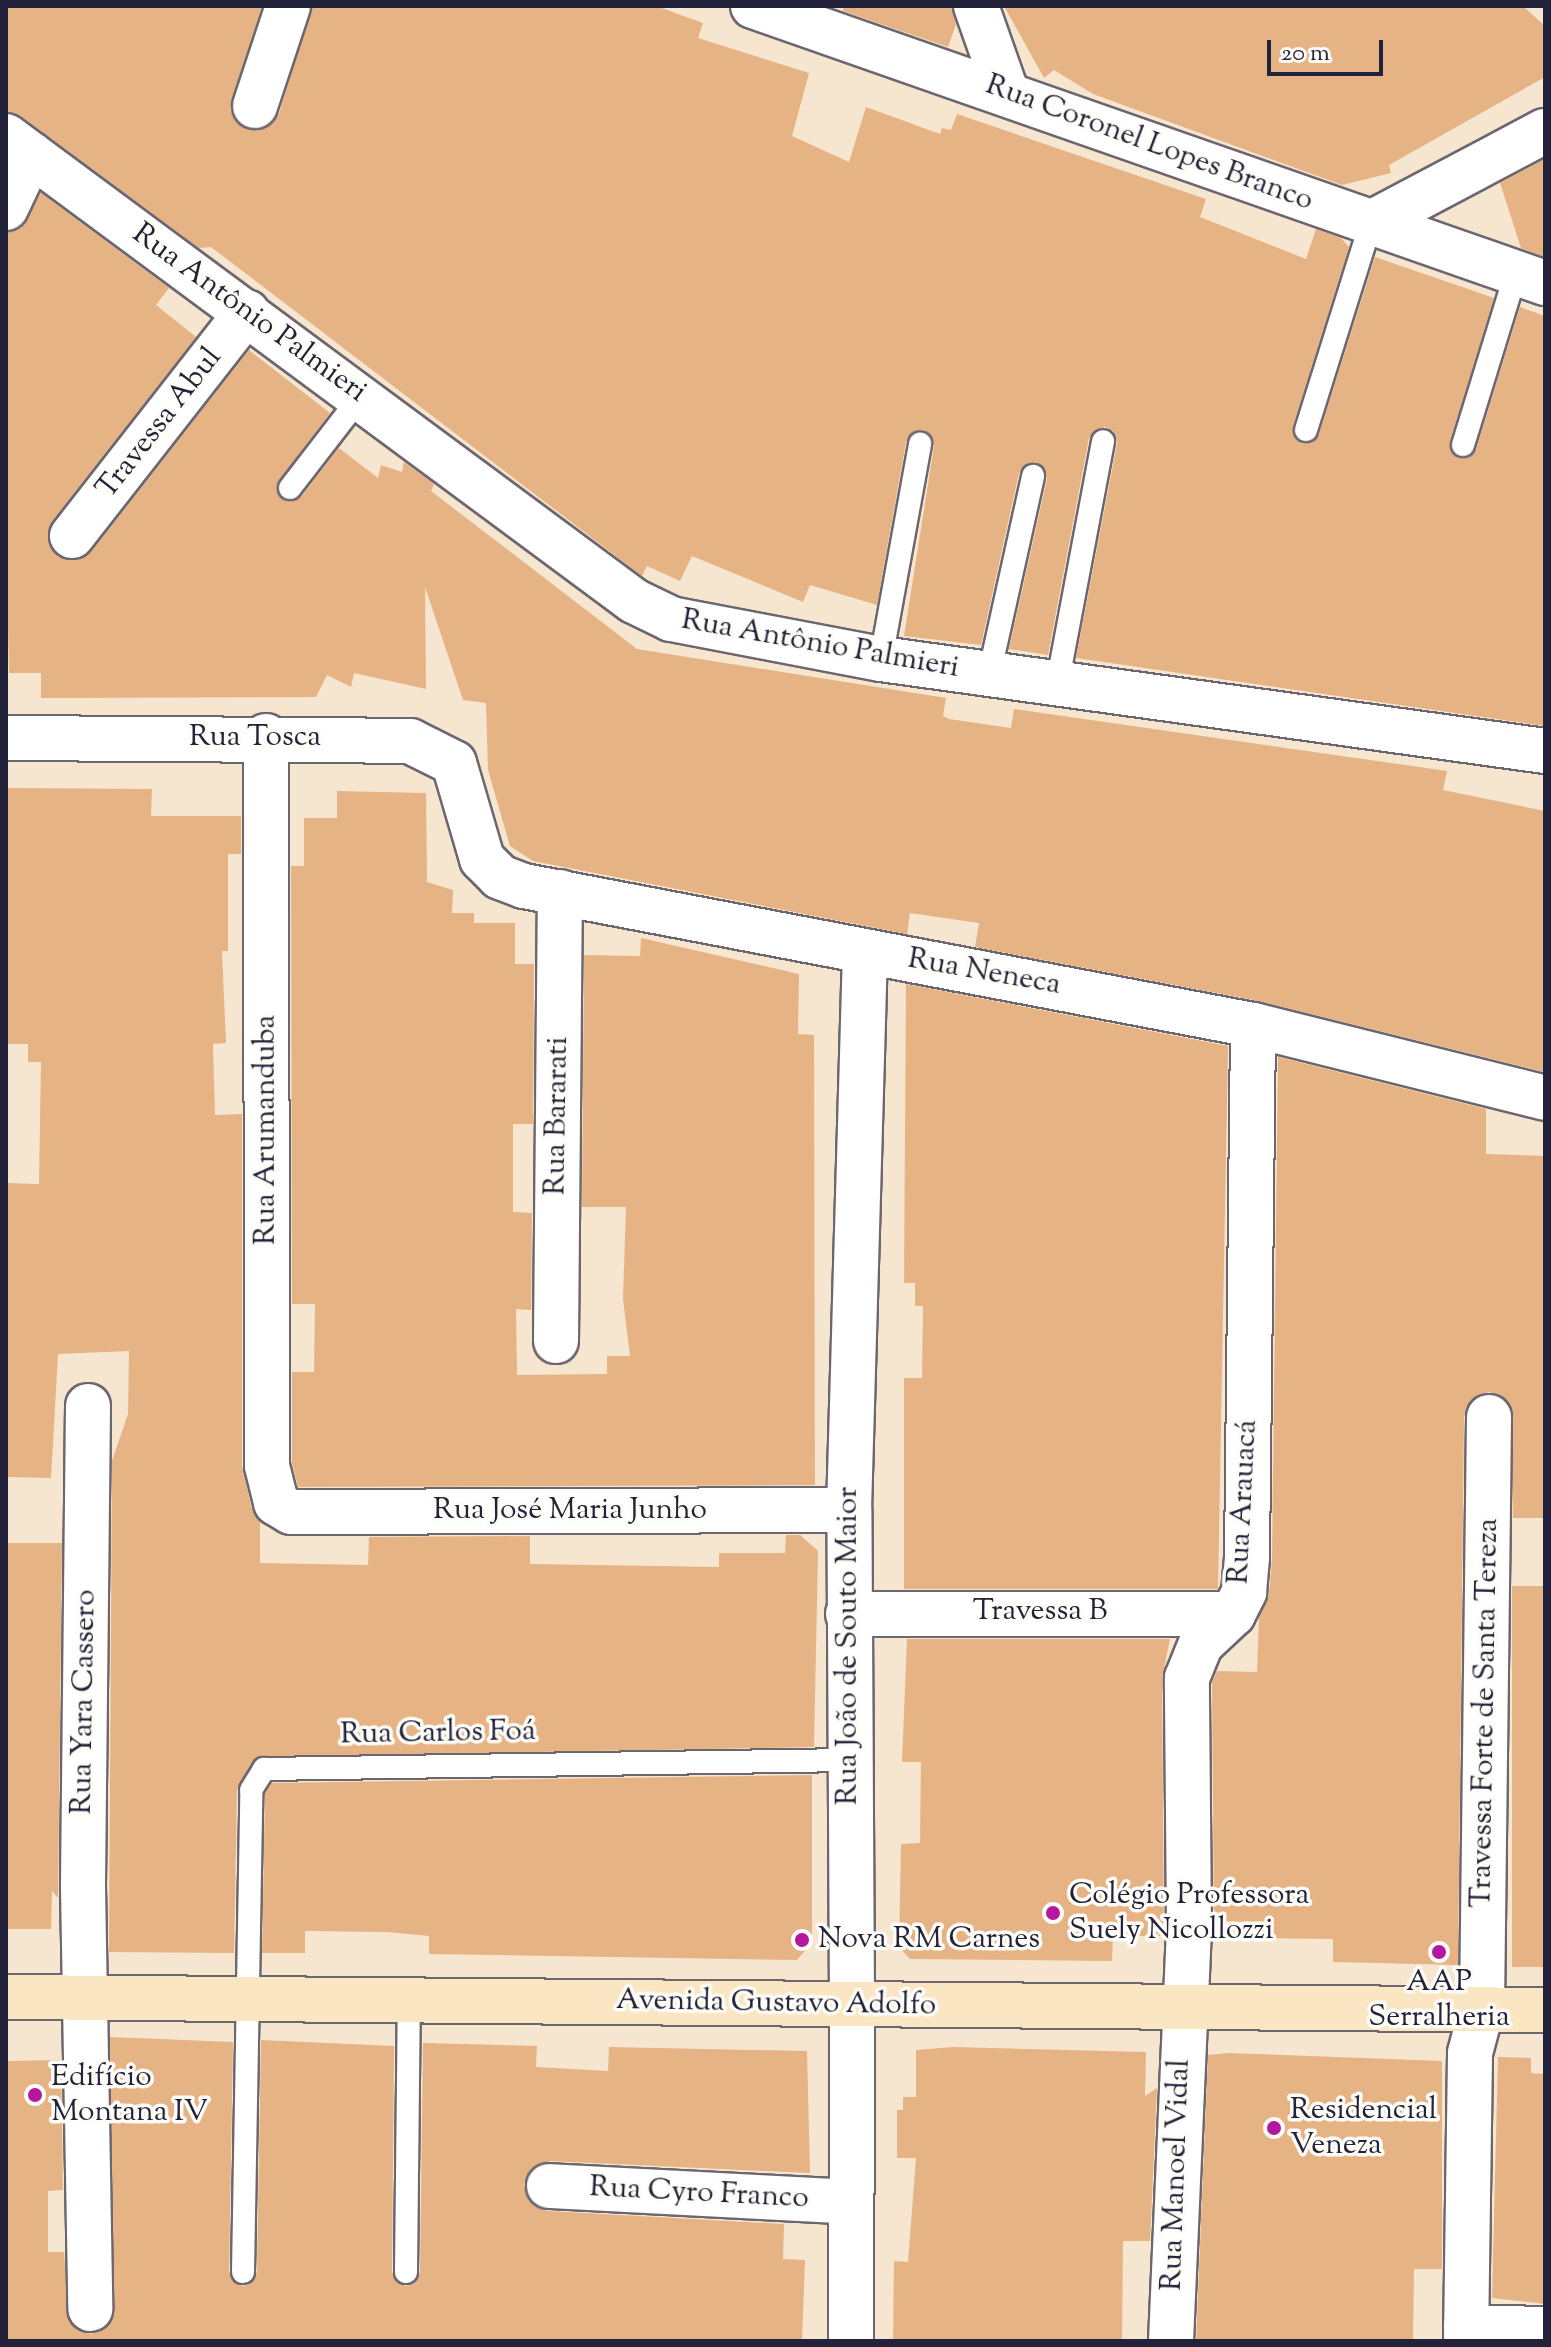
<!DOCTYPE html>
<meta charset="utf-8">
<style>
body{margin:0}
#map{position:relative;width:1551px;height:2347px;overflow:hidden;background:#f6e5cf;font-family:"Sorts Mill Goudy",serif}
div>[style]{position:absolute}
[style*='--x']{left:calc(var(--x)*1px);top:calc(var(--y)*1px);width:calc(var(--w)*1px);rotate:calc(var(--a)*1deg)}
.building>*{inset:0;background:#e6b385;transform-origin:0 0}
.roads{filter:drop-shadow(2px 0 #6c666f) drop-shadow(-2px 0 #6c666f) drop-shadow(0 2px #6c666f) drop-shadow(0 -2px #6c666f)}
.service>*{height:22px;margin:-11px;padding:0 11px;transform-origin:11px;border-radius:11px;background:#fff}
.minor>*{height:44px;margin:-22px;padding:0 22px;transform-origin:22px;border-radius:22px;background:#fff}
.tertiary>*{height:44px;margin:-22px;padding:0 22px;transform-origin:22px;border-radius:22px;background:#fff}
.secondary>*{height:44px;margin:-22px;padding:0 22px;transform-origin:22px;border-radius:22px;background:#fbe6c4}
.dots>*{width:22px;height:22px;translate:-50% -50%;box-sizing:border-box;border:4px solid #fdfcf7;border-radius:50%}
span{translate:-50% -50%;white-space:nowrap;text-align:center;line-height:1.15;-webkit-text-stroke:7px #fdfcf7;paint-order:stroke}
.street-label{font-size:30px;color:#22223b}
.poi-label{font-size:30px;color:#22223b}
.left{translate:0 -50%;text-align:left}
.frame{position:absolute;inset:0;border:8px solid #22223b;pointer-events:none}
.scale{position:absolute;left:1267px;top:40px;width:116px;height:36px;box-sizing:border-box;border:4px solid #22223b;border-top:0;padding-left:10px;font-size:24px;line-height:28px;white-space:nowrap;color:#22223b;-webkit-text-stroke:6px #fdfcf7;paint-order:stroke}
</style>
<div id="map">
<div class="building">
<i style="clip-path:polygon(6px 6px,262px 6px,230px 110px,237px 123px,259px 131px,279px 114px,312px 6px,656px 6px,703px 23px,698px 38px,809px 73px,792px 136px,849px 162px,866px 107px,940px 134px,942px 128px,951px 130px,957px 114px,1206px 199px,1200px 217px,1306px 259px,1316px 229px,1341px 238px,1349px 247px,1293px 426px,1295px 439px,1303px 444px,1319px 434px,1375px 257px,1494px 298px,1450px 441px,1458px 458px,1467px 458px,1476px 449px,1520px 307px,1545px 316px,1545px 726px,1076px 658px,1117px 444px,1113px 431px,1105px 427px,1089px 438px,1048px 655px,1009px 649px,1047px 479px,1043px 466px,1035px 462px,1019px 473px,981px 645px,904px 636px,934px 446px,923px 430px,915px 431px,906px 442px,877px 605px,810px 585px,803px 602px,692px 556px,680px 581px,647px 566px,642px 576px,211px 247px,199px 248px,21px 116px,6px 111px)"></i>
<i style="clip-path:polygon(844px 6px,952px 6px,956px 24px,948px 47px,843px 11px)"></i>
<i style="clip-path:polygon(1004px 6px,1523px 6px,1545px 26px,1545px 77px,1389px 165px,1391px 173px,1342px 185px,1093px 94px,1054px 70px,1044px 78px)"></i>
<i style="clip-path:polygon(1545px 159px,1545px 257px,1521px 248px,1500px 183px)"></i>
<i style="clip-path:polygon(41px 193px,169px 288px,156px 305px,196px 337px,52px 521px,49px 545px,57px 556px,81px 559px,92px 551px,249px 350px,330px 413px,279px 480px,282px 499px,301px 497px,339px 448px,378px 478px,381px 465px,402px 472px,404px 462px,434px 484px,431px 491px,637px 649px,946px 698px,943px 716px,949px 719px,1011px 728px,1014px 709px,1447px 771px,1443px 790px,1545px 811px,1545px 1072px,1259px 1001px,975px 947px,979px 923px,910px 913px,907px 934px,533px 861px,510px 846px,488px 770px,486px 703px,463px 700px,425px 587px,426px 689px,354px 673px,351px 687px,327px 675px,316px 697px,41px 698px,41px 673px,9px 673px,6px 533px,6px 233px,21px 228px)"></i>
<i style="clip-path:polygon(6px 788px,152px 789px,151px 816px,241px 816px,241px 854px,228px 854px,228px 951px,222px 951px,226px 1043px,213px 1044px,215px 1115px,242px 1114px,242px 1466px,252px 1509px,260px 1522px,260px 1563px,368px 1565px,369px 1537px,530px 1536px,530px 1564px,719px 1567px,719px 1553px,785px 1553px,786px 1535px,800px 1535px,818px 1551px,814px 1747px,258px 1757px,237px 1790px,234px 1953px,109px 1952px,112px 1461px,128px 1414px,129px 1351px,58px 1354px,51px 1478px,6px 1477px,6px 1183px,39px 1184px,41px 1062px,28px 1062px,28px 1044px,6px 1044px)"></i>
<i style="clip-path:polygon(337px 791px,426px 793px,427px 882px,453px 890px,452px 913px,474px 913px,474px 923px,515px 923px,515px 964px,534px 964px,533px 1124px,513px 1124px,513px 1212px,532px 1213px,531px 1310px,516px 1309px,517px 1375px,607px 1374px,607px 1356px,630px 1356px,623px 1299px,626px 1207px,582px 1207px,584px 955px,640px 956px,641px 938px,799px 974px,798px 1034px,814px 1035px,815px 1485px,298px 1487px,292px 1463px,292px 1372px,314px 1372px,315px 1304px,292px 1304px,291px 866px,304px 866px,304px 818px,337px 818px)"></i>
<i style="clip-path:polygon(906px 984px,1228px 1046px,1218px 1589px,904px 1589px,904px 1378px,922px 1378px,923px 1306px,915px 1306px,915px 1283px,904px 1283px)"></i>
<i style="clip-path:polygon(1278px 1057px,1486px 1109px,1486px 1154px,1545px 1156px,1545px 1518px,1513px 1518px,1510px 1404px,1490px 1392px,1477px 1395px,1464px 1417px,1458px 1965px,1333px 1962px,1333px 1939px,1253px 1938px,1253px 1922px,1214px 1921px,1212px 1683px,1217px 1671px,1257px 1672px,1259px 1617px,1269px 1595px,1272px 1559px)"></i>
<i style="clip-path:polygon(6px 1543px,62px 1543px,58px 1898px,52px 1891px,51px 1929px,6px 1929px)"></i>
<i style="left:1512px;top:1586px;width:33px;height:381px"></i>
<i style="clip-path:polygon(907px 1639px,1170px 1639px,1162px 1678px,1164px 1936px,1113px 1936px,1112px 1961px,910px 1959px,899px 1947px,901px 1844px,920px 1843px,921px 1762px,902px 1762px)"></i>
<i style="clip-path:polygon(812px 1775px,812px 1943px,797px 1960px,429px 1954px,429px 1936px,387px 1932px,305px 1931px,305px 1953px,262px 1953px,265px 1794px,272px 1783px)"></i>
<i style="clip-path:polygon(110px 2037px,233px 2042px,229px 2272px,242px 2286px,250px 2284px,257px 2272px,261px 2040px,394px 2046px,392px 2272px,405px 2286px,414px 2284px,420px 2272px,423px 2043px,537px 2046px,536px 2067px,608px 2071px,609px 2047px,807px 2051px,810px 2173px,550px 2161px,529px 2172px,524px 2185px,535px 2206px,548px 2211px,784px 2224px,783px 2259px,805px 2260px,802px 2341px,6px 2341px,6px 2061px,61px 2060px,63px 2190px,48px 2191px,48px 2252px,64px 2252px,69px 2322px,91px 2334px,112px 2320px)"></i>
<i style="clip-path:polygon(953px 2047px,1146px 2052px,1145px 2096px,1157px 2088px,1150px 2241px,1123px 2241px,1122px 2341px,893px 2341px,894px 2261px,908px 2262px,916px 2158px,897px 2158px,897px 2110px,903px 2110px,903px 2097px,916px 2097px,916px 2050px)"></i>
<i style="clip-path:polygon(1229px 2053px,1442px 2061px,1442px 2269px,1414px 2269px,1413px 2341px,1196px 2341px,1208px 2055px)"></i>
<i style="clip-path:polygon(1498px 2057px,1531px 2058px,1531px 2073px,1545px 2074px,1545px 2304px,1492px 2298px)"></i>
</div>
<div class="roads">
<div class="service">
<i style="--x:1306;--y:430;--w:217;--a:-72.6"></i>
<i style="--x:1463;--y:445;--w:180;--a:-72.9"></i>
<i style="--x:290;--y:488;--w:116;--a:-52.3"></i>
<i style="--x:881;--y:659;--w:219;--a:-79.7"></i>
<i style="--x:989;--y:675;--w:204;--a:-77.5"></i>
<i style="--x:1057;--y:685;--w:248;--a:-79.3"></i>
<i style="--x:243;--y:2272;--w:482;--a:-89"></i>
<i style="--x:251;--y:1790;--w:25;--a:-58"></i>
<i style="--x:264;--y:1769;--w:583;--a:-0.88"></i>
<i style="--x:406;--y:2272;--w:271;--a:-89.4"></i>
</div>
<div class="minor">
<i style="--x:753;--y:6;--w:839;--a:19.28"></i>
<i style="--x:976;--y:6;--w:90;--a:70.6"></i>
<i style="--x:255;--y:106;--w:105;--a:-71.7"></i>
<i style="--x:6;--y:208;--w:59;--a:-64.7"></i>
<i style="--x:1371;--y:223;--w:197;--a:-27.9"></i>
<i style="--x:72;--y:536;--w:284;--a:-52"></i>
<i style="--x:266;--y:736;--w:730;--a:89.92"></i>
<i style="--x:267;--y:1466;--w:38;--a:76"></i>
<i style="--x:276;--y:1503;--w:17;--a:31"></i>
<i style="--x:291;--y:1512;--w:558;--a:-0.21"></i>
<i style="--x:6;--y:738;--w:404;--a:0.4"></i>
<i style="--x:410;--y:741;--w:49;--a:26.6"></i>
<i style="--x:454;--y:763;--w:100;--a:73.7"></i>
<i style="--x:482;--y:859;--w:25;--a:45"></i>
<i style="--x:500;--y:877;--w:26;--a:21"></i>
<i style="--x:524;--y:886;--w:742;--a:10.8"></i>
<i style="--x:1253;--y:1025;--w:301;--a:14"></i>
<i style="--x:556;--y:1341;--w:449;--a:-89.5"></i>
<i style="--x:88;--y:1406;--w:481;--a:90.6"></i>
<i style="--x:83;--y:1887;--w:422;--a:89"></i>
<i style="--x:848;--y:1614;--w:385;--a:0"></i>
<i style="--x:852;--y:2004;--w:494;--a:-90.3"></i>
<i style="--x:849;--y:1510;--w:559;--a:-88.36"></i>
<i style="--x:549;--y:2186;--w:301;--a:3"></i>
<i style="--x:1466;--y:2327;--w:79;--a:1.5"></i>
<i style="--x:1171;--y:2341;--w:415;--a:-87.5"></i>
<i style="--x:1189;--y:1926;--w:248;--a:-90.5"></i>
<i style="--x:1187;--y:1678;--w:37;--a:-68"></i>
<i style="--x:1201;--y:1644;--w:44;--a:-43.2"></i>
<i style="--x:1233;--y:1614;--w:25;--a:-63"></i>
<i style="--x:1244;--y:1592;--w:35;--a:-85"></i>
<i style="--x:1247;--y:1557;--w:532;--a:-89.35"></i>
<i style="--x:1466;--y:2341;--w:288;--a:-89.2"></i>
<i style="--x:1470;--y:2053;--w:47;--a:-75.1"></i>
<i style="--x:1482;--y:2008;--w:591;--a:-89.32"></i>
</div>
<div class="tertiary">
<i style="--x:6;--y:136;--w:781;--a:36.52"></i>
<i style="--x:634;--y:601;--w:41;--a:25.9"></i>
<i style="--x:671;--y:619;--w:214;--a:10.8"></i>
<i style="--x:881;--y:659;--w:670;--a:7.89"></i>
<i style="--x:851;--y:2341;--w:337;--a:-89.8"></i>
</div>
<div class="secondary">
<i style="--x:6;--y:1997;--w:1539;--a:0.48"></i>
</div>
</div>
<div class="dots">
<i style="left:1053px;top:1913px;background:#b5179e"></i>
<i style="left:802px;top:1940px;background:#b5179e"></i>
<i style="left:1439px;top:1952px;background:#b5179e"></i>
<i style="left:35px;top:2095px;background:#b5179e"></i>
<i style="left:1274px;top:2128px;background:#b5179e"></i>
</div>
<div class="street-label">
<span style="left:1149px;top:144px;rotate:20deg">Rua Coronel Lopes Branco</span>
<span style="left:249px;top:314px;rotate:36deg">Rua Antônio Palmieri</span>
<span style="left:160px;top:424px;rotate:-52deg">Travessa Abul</span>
<span style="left:820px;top:645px;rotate:10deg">Rua Antônio Palmieri</span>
<span style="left:255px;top:738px">Rua Tosca</span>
<span style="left:984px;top:973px;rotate:10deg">Rua Neneca</span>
<span style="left:558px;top:1116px;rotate:-89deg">Rua Bararati</span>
<span style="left:267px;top:1130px;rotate:-90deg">Rua Arumanduba</span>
<span style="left:1244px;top:1502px;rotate:-87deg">Rua Arauacá</span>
<span style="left:570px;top:1511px">Rua José Maria Junho</span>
<span style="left:1040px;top:1612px">Travessa B</span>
<span style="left:849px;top:1646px;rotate:-90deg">Rua João de Souto Maior</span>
<span style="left:85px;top:1702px;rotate:-89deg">Rua Yara Cassero</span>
<span style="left:1486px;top:1713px;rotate:-89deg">Travessa Forte de Santa Tereza</span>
<span style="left:438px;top:1734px;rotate:-1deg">Rua Carlos Foá</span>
<span style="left:776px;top:2004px;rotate:1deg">Avenida Gustavo Adolfo</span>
<span style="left:1177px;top:2175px;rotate:-88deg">Rua Manoel Vidal</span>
<span style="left:699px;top:2194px;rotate:3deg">Rua Cyro Franco</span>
</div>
<div class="poi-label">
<span class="left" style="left:1069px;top:1913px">Colégio Professora<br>Suely Nicollozzi</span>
<span class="left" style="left:818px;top:1940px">Nova RM Carnes</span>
<span style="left:1439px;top:2000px">AAP<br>Serralheria</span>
<span class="left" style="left:51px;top:2095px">Edifício<br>Montana IV</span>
<span class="left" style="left:1290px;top:2128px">Residencial<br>Veneza</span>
</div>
<div class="frame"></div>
<div class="scale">20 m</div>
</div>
